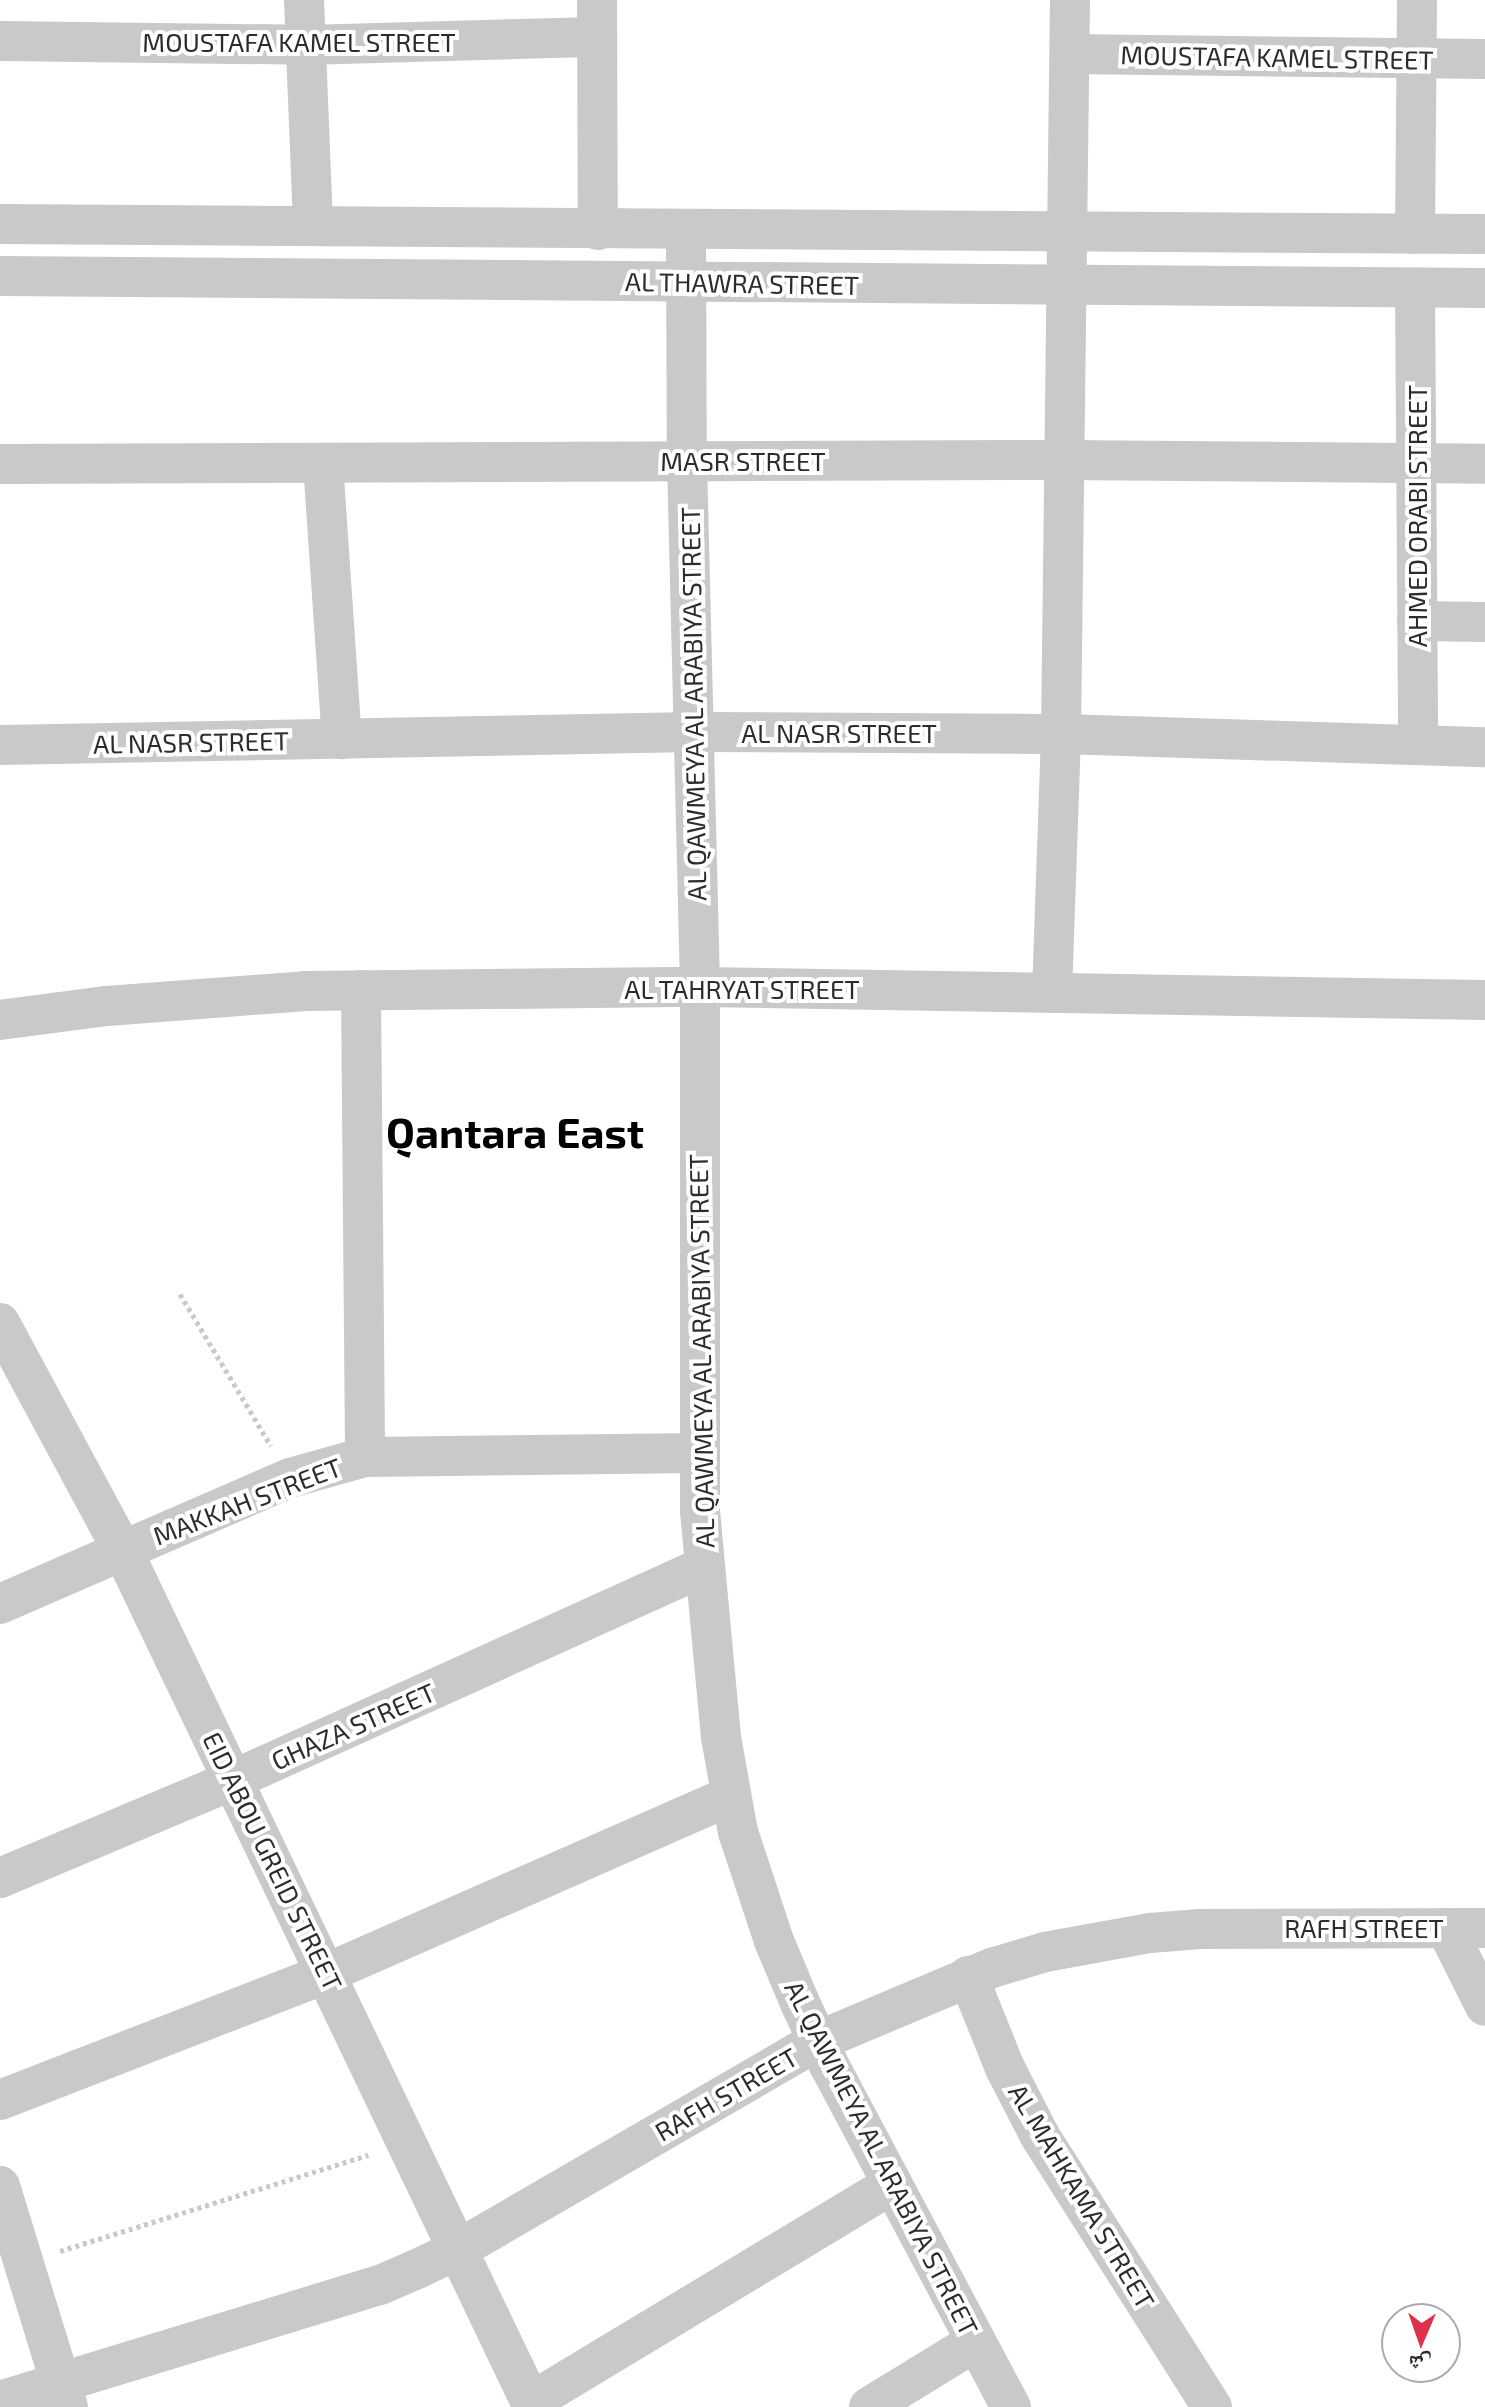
<!DOCTYPE html>
<meta charset="utf-8">
<style>
body{margin:0}
#map{position:relative;width:1485px;height:2407px;overflow:hidden;background:#fff;font-family:"Exo 2","Noto Naskh Arabic",sans-serif}
div>[style]{position:absolute}
[style*='--x']{left:calc(var(--x)*1px);top:calc(var(--y)*1px);width:calc(var(--w)*1px);rotate:calc(var(--a)*1deg)}
.path>*{height:5px;margin-top:-2.5px;transform-origin:0;background:repeating-linear-gradient(90deg,#c9c9c9 0 4px,transparent 0 8px)}
.minor>*{height:40px;margin:-20px;padding:0 20px;transform-origin:20px;border-radius:20px;background:#c9c9c9}
span{translate:-50% -50%;white-space:nowrap;text-align:center;line-height:1.15;-webkit-text-stroke:8px #fff;paint-order:stroke}
.street-label{font-size:26px;color:#2c2c2c}
.town-label{font-size:42px;color:#000;font-weight:700}
.north{position:absolute;left:1381px;top:2303px;width:80px;height:80px;box-sizing:border-box;background:#fff;border:2px solid #ababab;border-radius:50%;rotate:182deg;font-size:22px;font-weight:700;line-height:32px;text-align:center;color:#2c2c2c}
.north::after{content:'';display:block;margin:auto;width:28px;height:36px;background:#df314c;clip-path:polygon(50% 0,100% 100%,50% 72%,0 100%)}
</style>
<div id="map">
<div class="path">
<i style="--x:180;--y:1294;--w:177;--a:59.1"></i>
<i style="--x:60;--y:2251;--w:323;--a:-17.3"></i>
</div>
<div class="minor">
<i style="--x:304;--y:0;--w:225;--a:87.7"></i>
<i style="--x:597;--y:0;--w:230;--a:89.8"></i>
<i style="--x:0;--y:41;--w:306;--a:0.7"></i>
<i style="--x:306;--y:45;--w:291;--a:-1.6"></i>
<i style="--x:1070;--y:54;--w:415;--a:0.7"></i>
<i style="--x:0;--y:224;--w:1485;--a:0.39"></i>
<i style="--x:686;--y:231;--w:230;--a:89.8"></i>
<i style="--x:687;--y:461;--w:526;--a:88.58"></i>
<i style="--x:700;--y:987;--w:524;--a:90"></i>
<i style="--x:700;--y:1511;--w:227;--a:84.7"></i>
<i style="--x:721;--y:1737;--w:97;--a:79.9"></i>
<i style="--x:738;--y:1832;--w:115;--a:71.7"></i>
<i style="--x:774;--y:1941;--w:67;--a:67.2"></i>
<i style="--x:800;--y:2003;--w:66;--a:65"></i>
<i style="--x:828;--y:2063;--w:390;--a:62"></i>
<i style="--x:1415;--y:234;--w:234;--a:-89.5"></i>
<i style="--x:0;--y:276;--w:1485;--a:0.46"></i>
<i style="--x:1415;--y:288;--w:457;--a:89.6"></i>
<i style="--x:323;--y:463;--w:277;--a:86.1"></i>
<i style="--x:0;--y:464;--w:1063;--a:-0.22"></i>
<i style="--x:1063;--y:460;--w:422;--a:0.5"></i>
<i style="--x:1417;--y:621;--w:68;--a:0.8"></i>
<i style="--x:0;--y:745;--w:694;--a:-1.07"></i>
<i style="--x:694;--y:732;--w:367;--a:0.3"></i>
<i style="--x:1061;--y:734;--w:424;--a:1.8"></i>
<i style="--x:361;--y:990;--w:467;--a:89.5"></i>
<i style="--x:1052;--y:993;--w:259;--a:-88"></i>
<i style="--x:1061;--y:734;--w:734;--a:-89.3"></i>
<i style="--x:0;--y:1020;--w:108;--a:-7.5"></i>
<i style="--x:107;--y:1006;--w:199;--a:-4.3"></i>
<i style="--x:305;--y:991;--w:395;--a:-0.6"></i>
<i style="--x:700;--y:987;--w:785;--a:0.95"></i>
<i style="--x:0;--y:1323;--w:259;--a:61.7"></i>
<i style="--x:123;--y:1551;--w:949;--a:64.41"></i>
<i style="--x:0;--y:1604;--w:316;--a:-23.5"></i>
<i style="--x:290;--y:1478;--w:78;--a:-15.6"></i>
<i style="--x:365;--y:1457;--w:334;--a:-0.7"></i>
<i style="--x:0;--y:1878;--w:255;--a:-22.8"></i>
<i style="--x:235;--y:1779;--w:514;--a:-24.37"></i>
<i style="--x:1446;--y:1928;--w:87;--a:63.4"></i>
<i style="--x:968;--y:1976;--w:99;--a:68.1"></i>
<i style="--x:1005;--y:2068;--w:76;--a:62.8"></i>
<i style="--x:1040;--y:2136;--w:321;--a:57.6"></i>
<i style="--x:0;--y:2100;--w:351;--a:-21.2"></i>
<i style="--x:327;--y:1973;--w:441;--a:-23.7"></i>
<i style="--x:0;--y:2186;--w:231;--a:72.9"></i>
<i style="--x:0;--y:2401;--w:397;--a:-17"></i>
<i style="--x:380;--y:2285;--w:40;--a:-23.4"></i>
<i style="--x:417;--y:2269;--w:44;--a:-25.4"></i>
<i style="--x:457;--y:2250;--w:417;--a:-30.1"></i>
<i style="--x:818;--y:2041;--w:189;--a:-22.8"></i>
<i style="--x:992;--y:1968;--w:55;--a:-16.8"></i>
<i style="--x:1045;--y:1952;--w:107;--a:-10.3"></i>
<i style="--x:1150;--y:1933;--w:50;--a:-4.6"></i>
<i style="--x:1200;--y:1929;--w:285;--a:-0.2"></i>
<i style="--x:531;--y:2402;--w:422;--a:-31.1"></i>
<i style="--x:869;--y:2407;--w:124;--a:-31.5"></i>
</div>
<div class="street-label">
<span style="left:299px;top:42px">MOUSTAFA KAMEL STREET</span>
<span style="left:1277px;top:57px;rotate:1deg">MOUSTAFA KAMEL STREET</span>
<span style="left:742px;top:283px;rotate:1deg">AL THAWRA STREET</span>
<span style="left:743px;top:461px">MASR STREET</span>
<span style="left:1417px;top:516px;rotate:-90deg">AHMED ORABI STREET</span>
<span style="left:693px;top:704px;rotate:-91deg">AL QAWMEYA AL ARABIYA STREET</span>
<span style="left:839px;top:733px">AL NASR STREET</span>
<span style="left:191px;top:742px;rotate:-1deg">AL NASR STREET</span>
<span style="left:742px;top:989px">AL TAHRYAT STREET</span>
<span style="left:701px;top:1351px;rotate:-91deg">AL QAWMEYA AL ARABIYA STREET</span>
<span style="left:247px;top:1501px;rotate:-21deg">MAKKAH STREET</span>
<span style="left:353px;top:1726px;rotate:-24deg">GHAZA STREET</span>
<span style="left:273px;top:1861px;rotate:64deg">EID ABOU GREID STREET</span>
<span style="left:1364px;top:1928px">RAFH STREET</span>
<span style="left:726px;top:2094px;rotate:-30deg">RAFH STREET</span>
<span style="left:882px;top:2158px;rotate:63deg">AL QAWMEYA AL ARABIYA STREET</span>
<span style="left:1082px;top:2196px;rotate:59deg">AL MAHKAMA STREET</span>
</div>
<div class="town-label">
<span style="left:515px;top:1131px">Qantara East</span>
</div>
<div class="north">ش</div>
</div>
